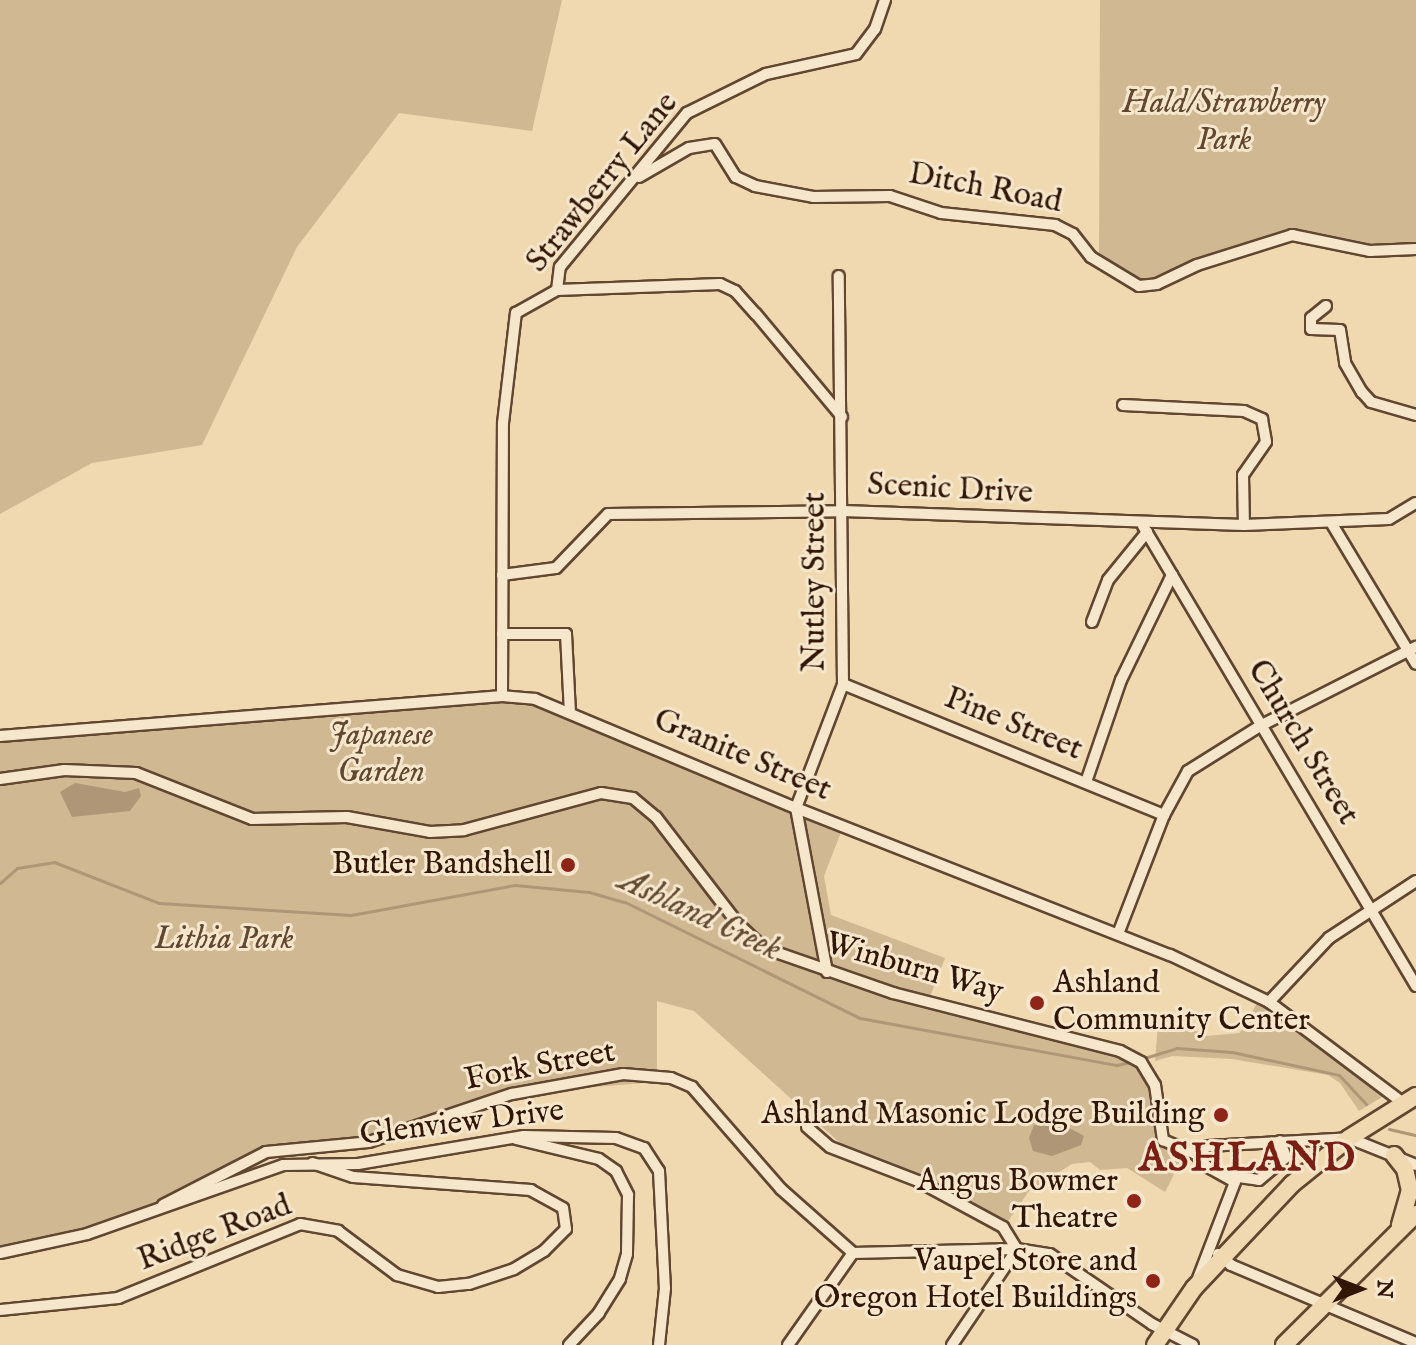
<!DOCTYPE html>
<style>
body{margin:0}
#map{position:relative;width:1416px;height:1345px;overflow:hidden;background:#f0d9b0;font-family:"IM FELL English",serif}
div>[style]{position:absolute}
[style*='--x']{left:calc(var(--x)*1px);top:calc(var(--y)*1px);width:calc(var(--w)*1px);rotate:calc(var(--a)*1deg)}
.green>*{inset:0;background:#d0b893}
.water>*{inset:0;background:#af9676}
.stream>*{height:3px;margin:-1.5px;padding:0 1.5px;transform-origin:1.5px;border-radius:1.5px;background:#af9676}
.roads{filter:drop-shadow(2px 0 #614630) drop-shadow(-2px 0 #614630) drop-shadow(0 2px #614630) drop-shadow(0 -2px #614630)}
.street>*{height:10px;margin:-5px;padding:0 5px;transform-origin:5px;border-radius:5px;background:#f5e6cc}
.primary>*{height:16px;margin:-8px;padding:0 8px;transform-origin:8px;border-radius:8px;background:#f0d9b0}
.dots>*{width:22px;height:22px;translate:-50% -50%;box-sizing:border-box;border:4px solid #f5e6cc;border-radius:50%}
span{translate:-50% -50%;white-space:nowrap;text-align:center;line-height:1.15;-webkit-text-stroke:6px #f5e6cc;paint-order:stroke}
.park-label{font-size:32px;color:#614630;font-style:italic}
.street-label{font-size:32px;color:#311505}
.poi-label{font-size:32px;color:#311505}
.right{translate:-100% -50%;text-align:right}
.left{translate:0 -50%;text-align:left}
.water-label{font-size:34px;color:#634932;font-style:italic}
.district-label{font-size:40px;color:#7a1f14;font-weight:700;letter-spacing:2px}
.north{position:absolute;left:1320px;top:1249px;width:80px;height:80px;-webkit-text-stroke:6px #f5e6cc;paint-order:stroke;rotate:90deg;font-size:22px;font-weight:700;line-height:32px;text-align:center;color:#311505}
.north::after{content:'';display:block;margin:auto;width:28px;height:36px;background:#311505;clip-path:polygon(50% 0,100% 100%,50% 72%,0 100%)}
</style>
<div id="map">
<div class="green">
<i style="clip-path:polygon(0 0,562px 0,532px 131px,399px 113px,297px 247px,202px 445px,92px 463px,0 514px)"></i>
<i style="clip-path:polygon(1100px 0,1416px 0,1416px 244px,1371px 247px,1293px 230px,1190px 262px,1149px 283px,1117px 269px,1099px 253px)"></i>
<i style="clip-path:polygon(514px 696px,843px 827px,824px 876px,831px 915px,945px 958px,928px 1002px,1120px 1051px,1152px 1077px,1159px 1130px,1184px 1155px,1165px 1192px,1127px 1168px,1100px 1170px,1090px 1162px,1072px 1164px,1029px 1191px,999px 1234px,850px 1152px,694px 1011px,657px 1001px,657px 1082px,557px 1090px,467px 1111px,353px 1150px,273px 1155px,252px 1161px,154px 1217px,0 1253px,0 736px)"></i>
<i style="clip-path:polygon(1257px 1003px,1265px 1006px,1384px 1096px,1359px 1111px,1340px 1083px,1328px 1075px,1232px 1059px,1172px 1056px,1155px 1061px,1159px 1012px,1206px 1036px,1240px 1033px)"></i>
</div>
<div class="water">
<i style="clip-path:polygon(75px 783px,125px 792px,139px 788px,141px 796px,130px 811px,72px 817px,60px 792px)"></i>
<i style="clip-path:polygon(1058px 1122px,1084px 1136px,1081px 1145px,1052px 1156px,1033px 1151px,1029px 1138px,1034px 1125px)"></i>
</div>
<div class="stream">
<i style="--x:0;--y:883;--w:23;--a:-41"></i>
<i style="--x:17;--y:868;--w:37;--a:-9"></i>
<i style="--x:54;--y:862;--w:113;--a:21.3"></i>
<i style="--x:159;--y:903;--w:192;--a:3.6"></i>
<i style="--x:351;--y:915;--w:167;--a:-10.4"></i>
<i style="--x:515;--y:885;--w:74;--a:5.4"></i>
<i style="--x:589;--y:892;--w:37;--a:16"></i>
<i style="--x:625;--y:902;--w:262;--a:26.3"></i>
<i style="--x:860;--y:1018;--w:261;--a:10.4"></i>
<i style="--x:1117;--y:1065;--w:17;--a:-13"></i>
<i style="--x:1141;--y:1059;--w:38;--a:-17"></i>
<i style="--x:1177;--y:1048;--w:55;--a:4.2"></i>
<i style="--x:1232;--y:1052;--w:109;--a:12.1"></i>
<i style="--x:1339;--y:1075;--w:40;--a:47"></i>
<i style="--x:1389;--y:1129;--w:28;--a:13"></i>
</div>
<div class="roads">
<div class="street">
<i style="--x:639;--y:177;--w:58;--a:-30.1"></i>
<i style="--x:689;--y:148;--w:26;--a:-9"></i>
<i style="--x:715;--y:144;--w:39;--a:58"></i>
<i style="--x:736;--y:177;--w:21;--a:25"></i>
<i style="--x:755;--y:186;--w:59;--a:10.7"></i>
<i style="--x:813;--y:197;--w:77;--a:-0.7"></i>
<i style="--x:890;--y:196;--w:54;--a:18.4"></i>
<i style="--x:941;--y:213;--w:115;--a:6"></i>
<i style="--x:1055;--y:225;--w:20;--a:27"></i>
<i style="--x:1073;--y:234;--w:29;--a:52"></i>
<i style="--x:1091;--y:257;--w:56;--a:31.1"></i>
<i style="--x:1139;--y:286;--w:18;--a:-6"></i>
<i style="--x:1157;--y:284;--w:44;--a:-25.4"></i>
<i style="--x:1197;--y:265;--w:100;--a:-17.5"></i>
<i style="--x:1292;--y:235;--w:80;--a:11.6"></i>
<i style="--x:1370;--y:251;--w:46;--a:-2.5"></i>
<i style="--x:557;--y:290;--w:23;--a:-83"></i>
<i style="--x:560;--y:267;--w:200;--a:-50.5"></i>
<i style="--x:687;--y:113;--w:88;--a:-26.3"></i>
<i style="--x:766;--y:74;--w:92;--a:-12.5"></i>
<i style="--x:856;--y:54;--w:31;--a:-53"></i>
<i style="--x:875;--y:29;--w:31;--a:-71"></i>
<i style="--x:1326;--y:306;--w:19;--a:141"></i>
<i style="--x:1311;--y:318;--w:11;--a:90"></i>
<i style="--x:1311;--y:329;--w:29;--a:2"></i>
<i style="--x:1340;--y:330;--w:33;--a:81"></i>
<i style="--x:1345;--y:363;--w:34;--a:60"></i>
<i style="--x:1362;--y:392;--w:13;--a:48"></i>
<i style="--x:1371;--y:402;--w:47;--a:16.1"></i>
<i style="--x:1123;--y:405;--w:121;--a:2.8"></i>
<i style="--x:1244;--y:411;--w:20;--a:24"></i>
<i style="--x:1262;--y:419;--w:23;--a:80"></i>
<i style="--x:1266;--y:442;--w:40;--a:124.9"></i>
<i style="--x:1243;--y:475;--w:50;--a:88.9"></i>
<i style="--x:1332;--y:524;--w:163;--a:59"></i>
<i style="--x:1143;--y:526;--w:535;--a:59.31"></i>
<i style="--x:502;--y:575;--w:54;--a:-7.4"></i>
<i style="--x:556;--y:568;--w:75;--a:-46.1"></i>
<i style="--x:608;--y:514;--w:235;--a:-0.7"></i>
<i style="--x:843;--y:511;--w:401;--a:2"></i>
<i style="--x:1244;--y:525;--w:145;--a:-2.4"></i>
<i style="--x:1389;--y:519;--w:31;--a:-31"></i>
<i style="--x:1092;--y:622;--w:45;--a:-69.1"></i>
<i style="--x:1108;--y:580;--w:62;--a:-50.9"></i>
<i style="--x:502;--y:634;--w:64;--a:0"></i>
<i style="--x:566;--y:634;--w:78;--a:87.1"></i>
<i style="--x:843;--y:684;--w:347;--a:22.2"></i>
<i style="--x:502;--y:696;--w:273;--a:-89.8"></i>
<i style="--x:503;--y:423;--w:111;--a:-83.3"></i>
<i style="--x:516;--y:313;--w:47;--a:-29.3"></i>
<i style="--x:557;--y:290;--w:163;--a:-2.1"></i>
<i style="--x:720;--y:284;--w:17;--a:25"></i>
<i style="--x:735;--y:291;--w:31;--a:48"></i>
<i style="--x:756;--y:314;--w:134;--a:50.1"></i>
<i style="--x:0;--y:736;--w:504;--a:-4.56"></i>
<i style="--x:502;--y:696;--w:33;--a:5"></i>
<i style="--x:535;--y:699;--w:283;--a:22.7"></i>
<i style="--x:796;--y:808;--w:402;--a:21.5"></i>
<i style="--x:1170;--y:955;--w:110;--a:25.4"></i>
<i style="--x:1269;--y:1002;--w:168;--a:37"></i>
<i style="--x:0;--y:779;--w:65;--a:-8"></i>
<i style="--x:64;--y:770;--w:72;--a:2.4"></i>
<i style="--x:136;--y:773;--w:125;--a:21.6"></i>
<i style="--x:252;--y:819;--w:95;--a:-1.2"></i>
<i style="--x:347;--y:817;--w:84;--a:10.2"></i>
<i style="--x:430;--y:832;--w:34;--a:-3"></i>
<i style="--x:464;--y:830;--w:142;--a:-15.1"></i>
<i style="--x:601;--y:793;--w:32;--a:9"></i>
<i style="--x:633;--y:798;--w:30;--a:40"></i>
<i style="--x:656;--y:817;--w:136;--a:52.5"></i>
<i style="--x:739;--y:925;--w:34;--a:43"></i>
<i style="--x:764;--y:948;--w:137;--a:19.2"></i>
<i style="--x:893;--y:993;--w:234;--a:14.3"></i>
<i style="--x:1120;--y:1051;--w:24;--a:28"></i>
<i style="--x:1141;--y:1062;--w:27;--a:59"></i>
<i style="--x:1155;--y:1085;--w:56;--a:81.7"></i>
<i style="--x:1163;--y:1140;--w:36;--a:23"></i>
<i style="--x:1196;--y:1154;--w:16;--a:50"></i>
<i style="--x:1206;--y:1166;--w:33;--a:29"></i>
<i style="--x:1235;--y:1182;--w:106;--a:111"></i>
<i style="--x:1086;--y:782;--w:108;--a:-71.1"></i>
<i style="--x:1121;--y:680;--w:117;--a:-64.1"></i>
<i style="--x:1118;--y:934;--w:128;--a:-68.9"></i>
<i style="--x:1164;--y:815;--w:50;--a:-61.4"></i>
<i style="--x:1188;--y:771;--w:85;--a:-32"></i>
<i style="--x:1260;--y:726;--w:175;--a:-26.9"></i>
<i style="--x:827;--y:972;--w:167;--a:-100.7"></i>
<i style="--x:796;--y:808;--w:133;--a:-69.2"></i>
<i style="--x:843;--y:684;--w:408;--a:-90.6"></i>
<i style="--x:1269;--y:1002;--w:88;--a:-46.8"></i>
<i style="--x:1329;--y:938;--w:104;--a:-33.2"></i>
<i style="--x:807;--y:1127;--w:30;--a:41"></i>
<i style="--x:830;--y:1147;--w:94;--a:21.1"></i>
<i style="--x:918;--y:1181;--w:97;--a:28.4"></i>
<i style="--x:1003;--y:1227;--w:26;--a:58"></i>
<i style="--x:1017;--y:1249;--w:33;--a:9"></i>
<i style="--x:1050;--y:1254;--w:124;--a:34.5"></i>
<i style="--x:1152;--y:1324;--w:46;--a:27.1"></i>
<i style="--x:516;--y:1139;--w:85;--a:13.5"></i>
<i style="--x:599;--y:1159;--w:21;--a:35"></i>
<i style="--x:616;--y:1171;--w:27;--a:63"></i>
<i style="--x:628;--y:1195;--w:59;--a:91"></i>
<i style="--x:627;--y:1254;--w:26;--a:106"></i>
<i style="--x:620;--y:1279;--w:40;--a:122"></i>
<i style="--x:599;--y:1313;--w:44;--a:133.2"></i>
<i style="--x:1196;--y:1154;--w:14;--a:-34"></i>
<i style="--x:1208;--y:1146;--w:141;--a:-3.2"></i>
<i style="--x:1349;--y:1138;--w:72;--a:21.9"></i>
<i style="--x:1231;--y:1176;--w:28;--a:8"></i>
<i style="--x:1259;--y:1180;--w:35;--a:-40"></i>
<i style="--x:1286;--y:1157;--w:17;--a:-111"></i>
<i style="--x:163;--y:1205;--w:116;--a:-27.2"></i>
<i style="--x:266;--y:1152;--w:103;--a:-5.5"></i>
<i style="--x:369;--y:1142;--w:151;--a:-18.6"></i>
<i style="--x:512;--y:1094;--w:113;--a:-10.2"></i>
<i style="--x:623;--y:1074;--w:48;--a:4.8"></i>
<i style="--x:671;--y:1078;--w:23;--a:23"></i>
<i style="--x:692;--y:1087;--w:135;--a:48.9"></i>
<i style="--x:781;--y:1189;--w:96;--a:41.6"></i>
<i style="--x:853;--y:1253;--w:164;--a:-1.4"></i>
<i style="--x:0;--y:1253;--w:89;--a:-12.3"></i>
<i style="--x:87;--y:1234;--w:208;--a:-19.4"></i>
<i style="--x:283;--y:1165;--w:75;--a:-0.8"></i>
<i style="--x:358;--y:1164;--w:168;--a:-9.6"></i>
<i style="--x:524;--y:1136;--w:92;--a:1.2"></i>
<i style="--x:616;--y:1138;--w:30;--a:20"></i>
<i style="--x:644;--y:1148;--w:27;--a:57"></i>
<i style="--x:659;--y:1171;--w:117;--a:87.1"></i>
<i style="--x:665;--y:1288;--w:57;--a:96"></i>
<i style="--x:1218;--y:1254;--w:17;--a:40"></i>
<i style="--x:1231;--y:1265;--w:201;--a:22.9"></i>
<i style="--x:0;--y:1310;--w:119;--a:-5.8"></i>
<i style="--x:118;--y:1298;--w:196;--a:-22.1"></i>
<i style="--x:300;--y:1224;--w:39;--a:10"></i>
<i style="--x:338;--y:1231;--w:74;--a:36.7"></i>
<i style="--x:397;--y:1275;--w:43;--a:16.3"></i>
<i style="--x:438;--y:1287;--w:31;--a:-6"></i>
<i style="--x:469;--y:1284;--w:47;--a:-18.4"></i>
<i style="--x:514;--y:1269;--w:35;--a:-31"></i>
<i style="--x:544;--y:1251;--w:31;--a:-45"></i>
<i style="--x:566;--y:1229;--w:21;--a:-98"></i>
<i style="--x:563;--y:1208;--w:37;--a:-151"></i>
<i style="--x:531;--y:1190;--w:178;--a:-175.8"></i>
<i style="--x:353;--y:1177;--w:43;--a:-161.1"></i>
<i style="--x:788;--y:1345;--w:113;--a:-54.8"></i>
<i style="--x:952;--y:1345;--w:116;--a:-55.9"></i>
</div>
<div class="primary">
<i style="--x:1394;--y:1155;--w:18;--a:52"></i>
<i style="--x:1405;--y:1169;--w:22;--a:77"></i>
<i style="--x:1410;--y:1190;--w:37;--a:106"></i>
<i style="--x:1155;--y:1345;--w:69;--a:-55.6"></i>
<i style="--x:1194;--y:1288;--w:143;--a:-46.7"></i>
<i style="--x:1292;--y:1184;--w:73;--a:-38.9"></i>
<i style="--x:1349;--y:1138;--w:79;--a:-32.1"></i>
<i style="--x:1284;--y:1345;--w:186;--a:-44.8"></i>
</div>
</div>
<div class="dots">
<i style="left:568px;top:865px;background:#8f2418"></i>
<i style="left:1037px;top:1003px;background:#8f2418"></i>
<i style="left:1221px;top:1115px;background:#8f2418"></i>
<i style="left:1134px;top:1201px;background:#8f2418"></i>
<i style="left:1153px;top:1281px;background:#8f2418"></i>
</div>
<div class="park-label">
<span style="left:1224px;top:123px">Hald/Strawberry<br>Park</span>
<span style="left:381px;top:755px">Japanese<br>Garden</span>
<span style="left:224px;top:940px">Lithia Park</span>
</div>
<div class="street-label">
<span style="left:603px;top:183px;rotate:-51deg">Strawberry Lane</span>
<span style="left:985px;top:189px;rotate:11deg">Ditch Road</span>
<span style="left:950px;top:490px;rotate:3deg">Scenic Drive</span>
<span style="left:816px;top:582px;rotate:-90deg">Nutley Street</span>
<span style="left:1013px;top:725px;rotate:22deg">Pine Street</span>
<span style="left:1302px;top:743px;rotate:59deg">Church Street</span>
<span style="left:742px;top:756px;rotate:23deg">Granite Street</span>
<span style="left:914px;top:969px;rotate:16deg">Winburn Way</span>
<span style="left:540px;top:1067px;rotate:-11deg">Fork Street</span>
<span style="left:462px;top:1124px;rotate:-7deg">Glenview Drive</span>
<span style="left:215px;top:1234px;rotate:-21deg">Ridge Road</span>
</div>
<div class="poi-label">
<span class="right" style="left:552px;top:865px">Butler Bandshell</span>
<span class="left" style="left:1053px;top:1003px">Ashland<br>Community Center</span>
<span class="right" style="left:1205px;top:1115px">Ashland Masonic Lodge Building</span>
<span class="right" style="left:1118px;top:1201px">Angus Bowmer<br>Theatre</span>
<span class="right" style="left:1137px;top:1281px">Vaupel Store and<br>Oregon Hotel Buildings</span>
</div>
<div class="water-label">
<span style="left:700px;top:915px;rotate:25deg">Ashland Creek</span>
</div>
<div class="district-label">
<span style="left:1248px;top:1160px">ASHLAND</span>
</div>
<div class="north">N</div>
</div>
